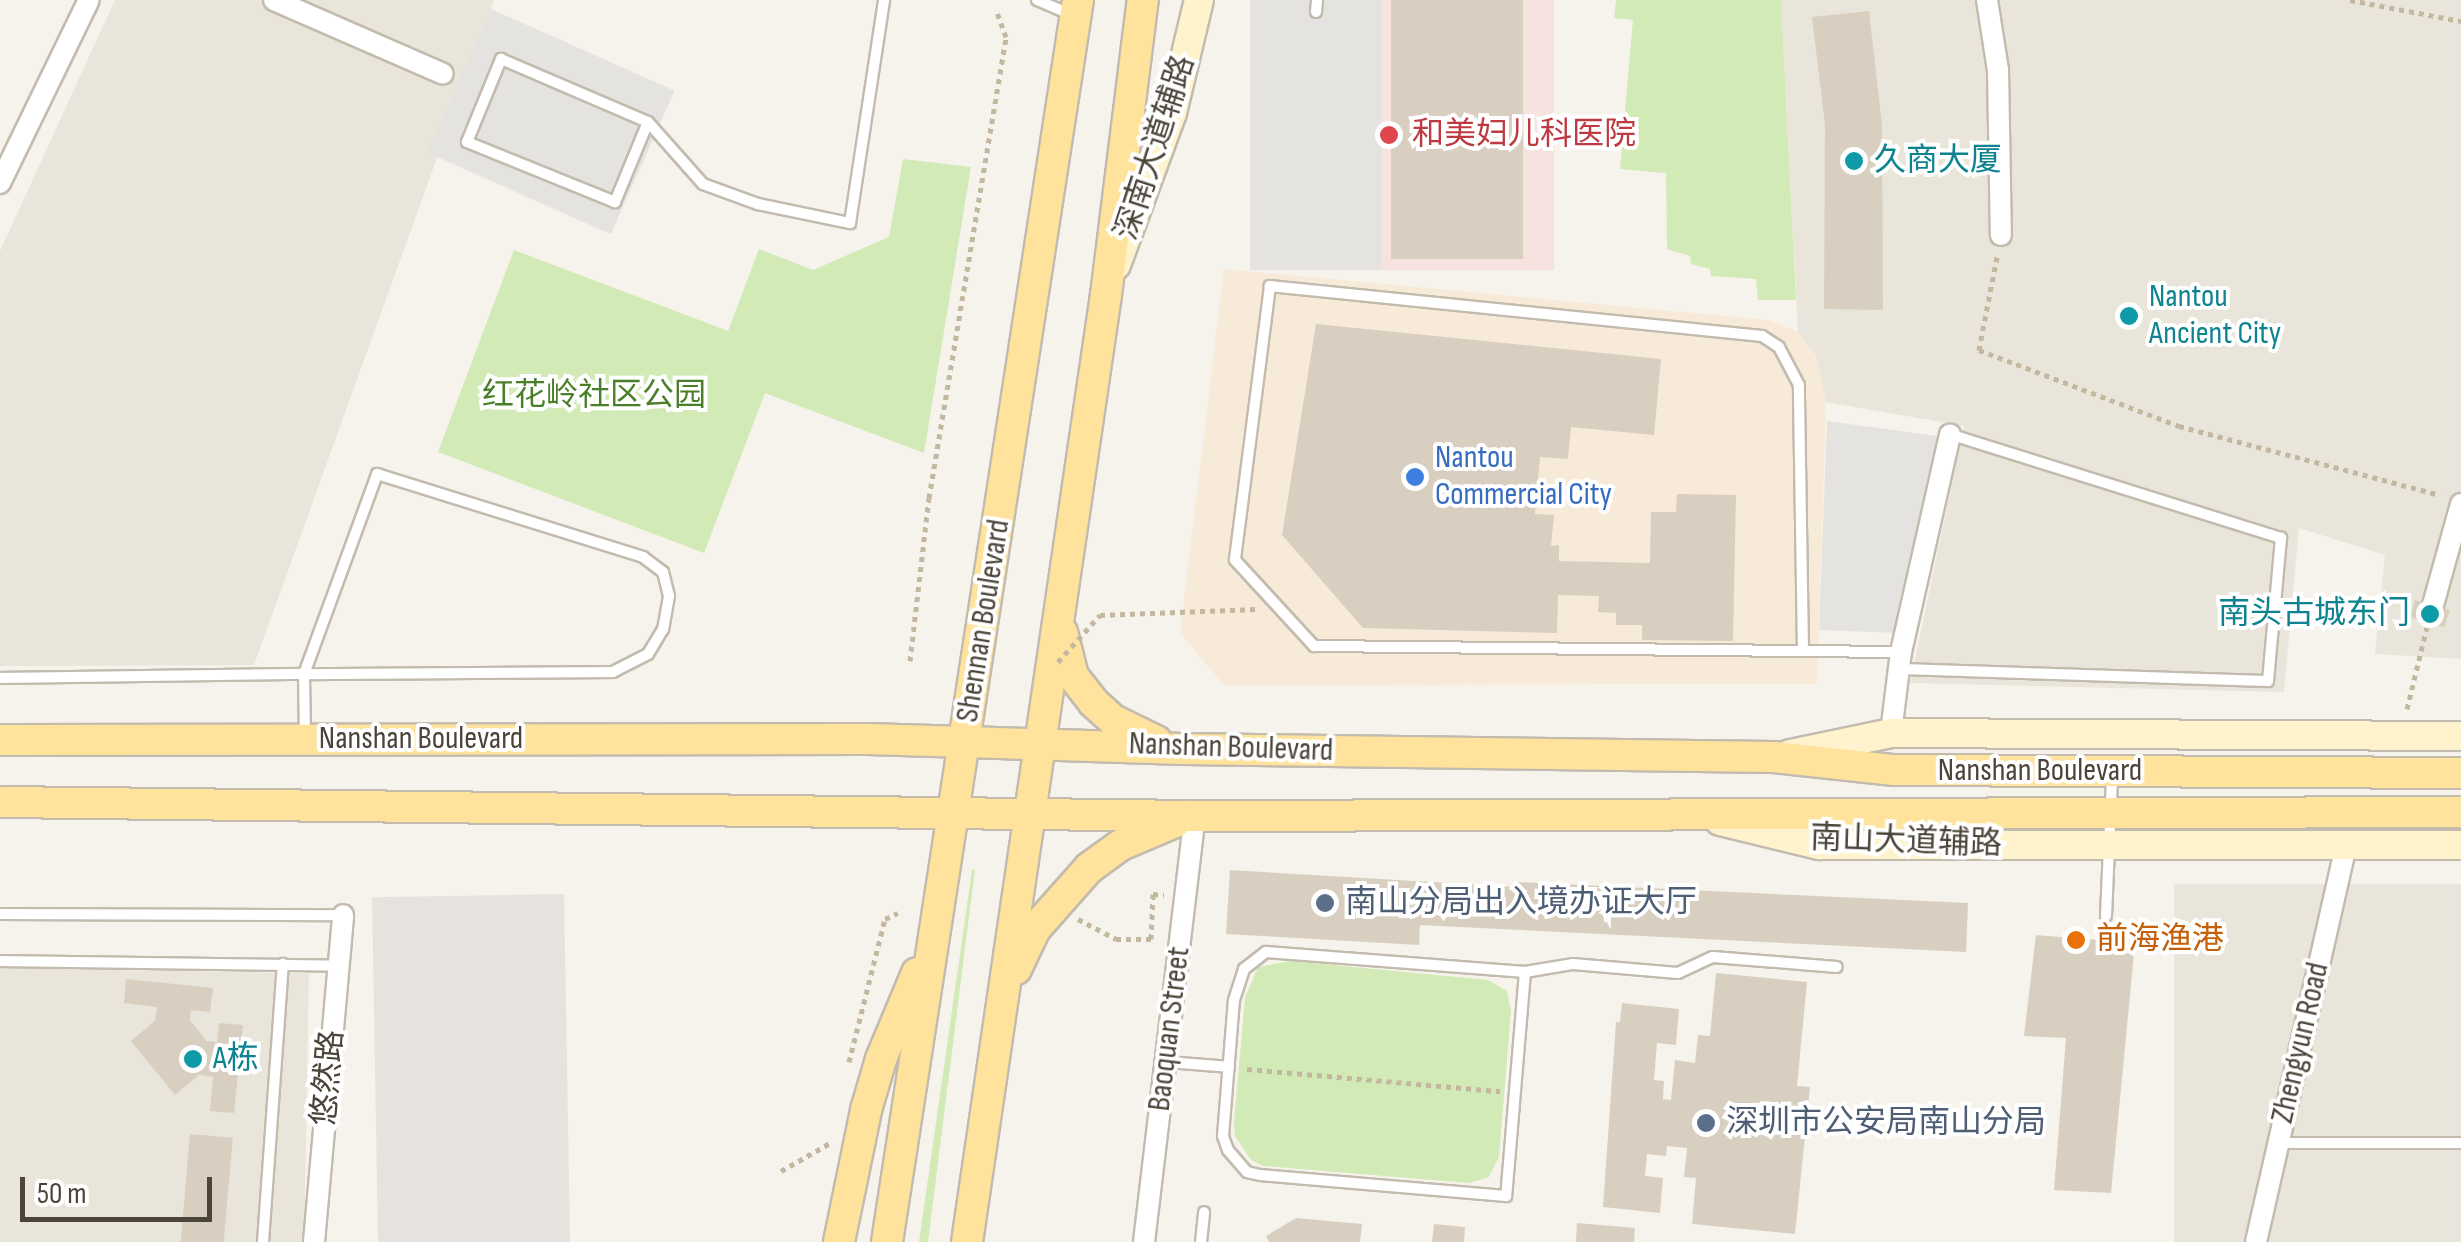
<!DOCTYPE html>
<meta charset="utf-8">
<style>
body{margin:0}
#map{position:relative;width:2461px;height:1242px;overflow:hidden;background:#f6f3ec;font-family:"Sofia Sans Condensed","Noto Sans SC",sans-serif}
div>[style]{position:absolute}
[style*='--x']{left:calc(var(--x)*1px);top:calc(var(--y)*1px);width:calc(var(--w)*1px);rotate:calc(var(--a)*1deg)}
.residential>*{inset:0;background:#eae5da;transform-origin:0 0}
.commercial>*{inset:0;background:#f7ead8}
.industrial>*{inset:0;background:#e6e2dd;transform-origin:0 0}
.medical>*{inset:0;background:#f6e3e0;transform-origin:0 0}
.green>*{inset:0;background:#d2eab5}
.parking>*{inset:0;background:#e5e3e0;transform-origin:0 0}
.building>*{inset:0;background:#d8cfc1;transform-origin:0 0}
.path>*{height:5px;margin-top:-2.5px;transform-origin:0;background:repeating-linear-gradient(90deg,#c4b79f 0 5px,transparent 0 10px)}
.roads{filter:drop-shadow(2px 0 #c2bbae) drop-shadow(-2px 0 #c2bbae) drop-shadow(0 2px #c2bbae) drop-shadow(0 -2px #c2bbae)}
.lane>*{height:10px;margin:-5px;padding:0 5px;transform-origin:5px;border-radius:5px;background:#fff}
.street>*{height:20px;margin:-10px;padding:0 10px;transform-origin:10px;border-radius:10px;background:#fff}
.secondary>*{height:28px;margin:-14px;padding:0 14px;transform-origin:14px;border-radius:14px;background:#fff3cd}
.primary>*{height:30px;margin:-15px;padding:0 15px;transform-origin:15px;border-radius:15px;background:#ffe39c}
.path-bridge>*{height:5px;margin-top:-2.5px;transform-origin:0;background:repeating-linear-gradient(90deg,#c4b79f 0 5px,transparent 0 10px)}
.dots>*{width:28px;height:28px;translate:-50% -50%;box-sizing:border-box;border:5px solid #fff;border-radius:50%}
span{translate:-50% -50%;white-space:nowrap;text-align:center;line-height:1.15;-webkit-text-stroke:8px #fff;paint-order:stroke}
.health-label{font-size:32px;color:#be3a42}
.left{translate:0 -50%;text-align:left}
.street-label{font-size:32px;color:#4b4439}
.culture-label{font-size:32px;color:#0d838f}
.right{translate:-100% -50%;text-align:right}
.park-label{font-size:32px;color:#4a7f2a}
.shop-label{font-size:32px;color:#366cbe}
.service-label{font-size:32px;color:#4e5e75}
.food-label{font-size:32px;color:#c56008}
.scale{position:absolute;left:20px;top:1177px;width:192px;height:45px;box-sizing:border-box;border:5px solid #4b4439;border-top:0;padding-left:12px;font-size:30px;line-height:35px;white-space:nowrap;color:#4b4439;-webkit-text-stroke:8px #fff;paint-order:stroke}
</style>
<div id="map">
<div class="residential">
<i style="clip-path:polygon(115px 0,494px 0,254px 665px,0 666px,0 251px)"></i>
<i style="clip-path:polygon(1781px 0,2461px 0,2461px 659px,2375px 654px,2385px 555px,2299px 528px,2284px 692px,1910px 683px,1964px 426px,1826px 402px,1816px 356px,1798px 332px)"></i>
<i style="left:2461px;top:884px;width:358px;height:287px;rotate:90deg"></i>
<i style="left:0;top:968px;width:309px;height:274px;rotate:1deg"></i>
</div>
<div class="commercial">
<i style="clip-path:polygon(1224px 269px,1768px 320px,1798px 332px,1816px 356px,1826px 402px,1817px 684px,1224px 685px,1180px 633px)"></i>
</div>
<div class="industrial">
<i style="left:564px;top:894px;width:348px;height:192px;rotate:89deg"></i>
</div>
<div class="medical">
<i style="left:1250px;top:0;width:304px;height:270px"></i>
</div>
<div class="green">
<i style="clip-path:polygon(1616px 0,1781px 0,1796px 300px,1758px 300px,1756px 279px,1711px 276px,1710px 269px,1691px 264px,1690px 256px,1667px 249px,1666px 173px,1620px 169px,1633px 20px,1614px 18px)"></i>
<i style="clip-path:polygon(903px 159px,971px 167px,924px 453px,765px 393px,704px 553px,438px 452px,514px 250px,728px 331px,759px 249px,813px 270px,889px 237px)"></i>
<i style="clip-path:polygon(975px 869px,928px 1242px,919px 1242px,972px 870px)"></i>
<i style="clip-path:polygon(1290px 961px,1488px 980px,1507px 991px,1511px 1011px,1499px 1157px,1489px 1177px,1469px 1183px,1263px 1166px,1251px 1160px,1235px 1136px,1234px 1122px,1245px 998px,1258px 967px)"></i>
</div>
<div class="parking">
<i style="left:1250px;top:0;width:131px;height:270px"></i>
<i style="left:491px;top:9px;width:201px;height:157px;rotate:24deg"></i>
<i style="clip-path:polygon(1827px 421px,1937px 436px,1898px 633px,1819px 630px)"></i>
</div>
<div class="building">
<i style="left:1391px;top:0;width:132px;height:259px"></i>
<i style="clip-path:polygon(1869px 11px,1882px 125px,1883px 310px,1824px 309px,1825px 125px,1812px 17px)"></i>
<i style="clip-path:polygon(1316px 324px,1661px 359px,1654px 435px,1571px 427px,1568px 459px,1540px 457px,1535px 514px,1554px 515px,1551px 546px,1559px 545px,1559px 561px,1650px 563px,1651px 512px,1676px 512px,1677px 494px,1736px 495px,1733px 641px,1642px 640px,1642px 625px,1616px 625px,1616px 613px,1598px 612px,1599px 596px,1558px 595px,1557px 633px,1363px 628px,1282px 535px)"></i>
<i style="left:2415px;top:600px;width:36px;height:18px;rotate:16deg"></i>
<i style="clip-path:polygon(1230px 870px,1516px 887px,1516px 882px,1968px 903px,1966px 952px,1420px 925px,1419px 945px,1226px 934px)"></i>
<i style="clip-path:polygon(2036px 935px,2135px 943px,2111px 1193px,2054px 1190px,2066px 1038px,2024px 1036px)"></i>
<i style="clip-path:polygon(1716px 973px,1807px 982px,1797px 1086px,1810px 1087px,1795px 1234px,1692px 1224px,1696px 1178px,1684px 1177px,1687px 1148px,1667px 1146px,1666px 1156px,1647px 1154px,1645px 1176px,1663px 1178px,1660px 1213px,1603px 1207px,1616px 1022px,1620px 1022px,1622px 1003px,1679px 1009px,1676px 1045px,1657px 1043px,1654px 1080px,1664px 1081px,1663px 1099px,1671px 1100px,1675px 1060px,1695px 1063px,1698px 1035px,1710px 1036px)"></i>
<i style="clip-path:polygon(126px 979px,213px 988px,210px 1012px,191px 1010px,190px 1020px,207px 1041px,217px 1042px,219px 1023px,243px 1025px,234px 1113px,210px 1111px,213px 1077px,199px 1075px,175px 1095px,131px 1041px,155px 1021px,157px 1007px,124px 1003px)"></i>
<i style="left:190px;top:1134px;width:43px;height:109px;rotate:5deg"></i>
<i style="clip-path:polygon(1296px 1218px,1362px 1224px,1360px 1242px,1269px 1242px,1266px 1236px)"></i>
<i style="clip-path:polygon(1577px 1223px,1635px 1228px,1634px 1242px,1576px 1242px)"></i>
<i style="clip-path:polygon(1434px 1224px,1465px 1227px,1464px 1242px,1432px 1242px)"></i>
</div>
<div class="path">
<i style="--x:2350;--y:0;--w:113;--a:10.7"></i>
<i style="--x:1997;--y:257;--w:95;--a:101"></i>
<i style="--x:1979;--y:350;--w:214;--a:20.8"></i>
<i style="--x:2179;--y:426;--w:270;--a:14.8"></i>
<i style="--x:1100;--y:615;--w:157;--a:-2.2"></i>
<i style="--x:910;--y:661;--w:164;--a:-83.4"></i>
<i style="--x:929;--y:498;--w:467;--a:-80.5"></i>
<i style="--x:1006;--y:37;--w:29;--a:-110"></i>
<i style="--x:2407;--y:709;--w:84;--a:-76.3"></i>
<i style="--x:1078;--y:919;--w:43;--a:27.8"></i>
<i style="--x:1116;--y:939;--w:35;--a:0"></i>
<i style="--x:1151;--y:939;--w:45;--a:-87.5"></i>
<i style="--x:1153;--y:894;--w:11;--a:5"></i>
<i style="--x:849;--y:1062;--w:147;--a:-75.9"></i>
<i style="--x:885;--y:919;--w:14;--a:-25"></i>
<i style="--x:1247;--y:1069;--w:254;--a:5"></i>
<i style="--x:781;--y:1171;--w:56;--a:-29.7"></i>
</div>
<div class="roads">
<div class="lane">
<i style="--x:1037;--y:0;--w:36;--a:23"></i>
<i style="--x:1316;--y:12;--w:12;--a:-85"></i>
<i style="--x:648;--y:122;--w:87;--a:112.4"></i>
<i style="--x:615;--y:202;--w:160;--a:-157.9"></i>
<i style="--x:467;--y:142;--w:90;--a:-67.7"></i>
<i style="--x:501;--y:59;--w:160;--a:23.2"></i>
<i style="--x:648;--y:122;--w:83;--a:48.4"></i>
<i style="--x:703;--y:184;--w:59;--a:20"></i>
<i style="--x:758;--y:204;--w:94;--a:11.7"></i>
<i style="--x:850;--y:223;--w:226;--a:-81.3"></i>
<i style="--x:377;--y:474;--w:279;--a:17.3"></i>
<i style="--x:643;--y:557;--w:25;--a:37"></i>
<i style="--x:663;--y:572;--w:25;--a:76"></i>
<i style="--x:669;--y:596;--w:34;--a:100"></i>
<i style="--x:663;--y:629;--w:29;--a:121"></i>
<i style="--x:648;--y:654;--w:39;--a:153"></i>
<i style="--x:613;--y:672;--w:309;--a:179.6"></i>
<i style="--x:304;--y:674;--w:213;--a:-69.9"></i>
<i style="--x:1803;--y:651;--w:266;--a:-90.9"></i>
<i style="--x:1799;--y:385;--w:43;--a:-117.8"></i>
<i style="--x:1779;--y:347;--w:20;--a:-147"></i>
<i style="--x:1762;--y:336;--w:495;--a:-174.2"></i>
<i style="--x:1270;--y:286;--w:276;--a:97.3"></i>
<i style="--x:1235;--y:560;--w:117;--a:47.4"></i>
<i style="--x:1314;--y:646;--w:587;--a:0.59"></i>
<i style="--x:1900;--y:669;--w:368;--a:1.9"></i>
<i style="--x:2268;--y:681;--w:144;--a:-84.8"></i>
<i style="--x:2281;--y:538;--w:347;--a:-162.6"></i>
<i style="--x:0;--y:678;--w:304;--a:-0.8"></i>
<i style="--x:304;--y:674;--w:65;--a:89.1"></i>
<i style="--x:0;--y:914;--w:343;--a:0.2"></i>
<i style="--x:2106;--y:916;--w:139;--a:-87.5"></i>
<i style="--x:0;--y:961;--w:339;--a:0.8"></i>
<i style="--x:1525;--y:972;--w:225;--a:94.8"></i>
<i style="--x:1506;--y:1196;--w:247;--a:-175.1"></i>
<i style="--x:1260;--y:1175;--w:13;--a:-167"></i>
<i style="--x:1247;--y:1172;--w:29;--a:-131"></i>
<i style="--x:1228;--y:1150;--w:15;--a:-110"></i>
<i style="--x:1223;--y:1136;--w:136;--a:-85.4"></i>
<i style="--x:1234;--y:1000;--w:33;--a:-72"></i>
<i style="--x:1244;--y:969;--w:28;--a:-38"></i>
<i style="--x:1266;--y:952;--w:260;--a:4.4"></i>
<i style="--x:1525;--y:972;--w:49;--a:-9.5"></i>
<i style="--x:1573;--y:964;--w:105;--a:4.9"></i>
<i style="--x:1678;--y:973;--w:38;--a:-25"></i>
<i style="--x:1713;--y:957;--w:124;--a:4.6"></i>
<i style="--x:1166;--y:1062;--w:63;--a:4.5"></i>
<i style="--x:2279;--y:1143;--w:182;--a:0"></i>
<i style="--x:263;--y:1242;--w:279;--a:-85.9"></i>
<i style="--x:1201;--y:1242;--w:30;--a:-84"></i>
</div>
<div class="street">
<i style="--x:274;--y:0;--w:184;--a:23.6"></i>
<i style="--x:1987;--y:0;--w:71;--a:81.1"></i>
<i style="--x:1998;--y:70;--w:165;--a:89"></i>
<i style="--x:0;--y:183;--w:203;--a:-64.1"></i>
<i style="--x:2433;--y:605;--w:105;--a:-74.5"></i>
<i style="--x:1891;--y:733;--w:82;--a:-83"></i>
<i style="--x:1901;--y:652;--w:223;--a:-77.3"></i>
<i style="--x:314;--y:1242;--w:328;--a:-84.9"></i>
<i style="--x:1144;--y:1242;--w:429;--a:-83.2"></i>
<i style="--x:2256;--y:1242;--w:407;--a:-77.2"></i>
</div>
<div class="secondary">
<i style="--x:1116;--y:265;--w:162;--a:-69.8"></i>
<i style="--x:1172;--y:113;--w:116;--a:-76.6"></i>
<i style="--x:1790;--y:754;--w:103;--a:-11.7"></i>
<i style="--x:1891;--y:733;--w:570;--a:0.3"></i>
<i style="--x:1720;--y:821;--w:102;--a:13.6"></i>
<i style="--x:1819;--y:845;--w:642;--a:0"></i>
</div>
<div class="primary">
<i style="--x:1062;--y:632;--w:45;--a:76"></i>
<i style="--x:1073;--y:676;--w:33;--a:52"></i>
<i style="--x:1093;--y:702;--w:27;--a:42"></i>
<i style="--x:1113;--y:720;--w:48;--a:26"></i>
<i style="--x:0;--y:740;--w:868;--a:-0.07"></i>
<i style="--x:868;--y:739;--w:315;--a:1.8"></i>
<i style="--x:1183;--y:749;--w:591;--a:0.78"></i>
<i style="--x:1774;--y:757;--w:121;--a:6.2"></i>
<i style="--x:1894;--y:770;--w:567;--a:0.3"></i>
<i style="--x:0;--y:802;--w:1195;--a:0.67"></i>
<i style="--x:1195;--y:816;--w:1266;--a:-0.18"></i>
<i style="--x:1016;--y:969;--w:44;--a:-64.6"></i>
<i style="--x:1035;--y:929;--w:81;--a:-48.5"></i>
<i style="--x:1089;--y:868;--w:39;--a:-36"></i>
<i style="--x:1121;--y:845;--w:59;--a:-23.1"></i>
<i style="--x:839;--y:1242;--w:135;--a:-78.4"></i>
<i style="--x:866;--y:1110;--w:53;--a:-73.6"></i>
<i style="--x:881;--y:1059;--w:93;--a:-67.3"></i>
<i style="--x:887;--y:1242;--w:1257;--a:-81.26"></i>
<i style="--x:967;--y:1242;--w:957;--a:-81.65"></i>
<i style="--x:1106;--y:295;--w:297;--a:-82.9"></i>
</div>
</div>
<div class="path-bridge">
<i style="--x:1058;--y:662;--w:63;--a:-48.2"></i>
</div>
<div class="dots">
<i style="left:1389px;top:135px;background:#e0444e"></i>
<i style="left:1854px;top:161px;background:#0f9aa8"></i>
<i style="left:2129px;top:316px;background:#0f9aa8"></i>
<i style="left:1415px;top:477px;background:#3f7fe0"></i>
<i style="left:2430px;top:614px;background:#0f9aa8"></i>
<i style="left:1325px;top:903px;background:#5c6f8a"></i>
<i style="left:2076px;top:940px;background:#e8710a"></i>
<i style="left:193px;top:1059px;background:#0f9aa8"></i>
<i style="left:1706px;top:1123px;background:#5c6f8a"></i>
</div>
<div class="health-label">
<span class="left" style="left:1412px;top:135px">和美妇儿科医院</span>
</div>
<div class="street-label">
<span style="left:1156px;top:148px;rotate:-72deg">深南大道辅路</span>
<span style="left:984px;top:621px;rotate:-81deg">Shennan Boulevard</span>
<span style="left:421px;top:739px">Nanshan Boulevard</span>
<span style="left:1231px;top:748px;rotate:2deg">Nanshan Boulevard</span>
<span style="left:2040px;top:771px">Nanshan Boulevard</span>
<span style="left:1906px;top:842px;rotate:2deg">南山大道辅路</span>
<span style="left:1170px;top:1029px;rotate:-83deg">Baoquan Street</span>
<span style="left:2301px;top:1043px;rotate:-77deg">Zhengyun Road</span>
<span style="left:329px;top:1078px;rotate:-85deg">悠然路</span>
</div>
<div class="culture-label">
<span class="left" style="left:1874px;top:161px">久商大厦</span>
<span class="left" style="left:2149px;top:316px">Nantou<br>Ancient City</span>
<span class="right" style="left:2410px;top:614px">南头古城东门</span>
<span class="left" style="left:213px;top:1059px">A栋</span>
</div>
<div class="park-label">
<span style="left:594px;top:396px">红花岭社区公园</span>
</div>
<div class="shop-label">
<span class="left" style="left:1435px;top:477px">Nantou<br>Commercial City</span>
</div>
<div class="service-label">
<span class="left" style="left:1345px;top:903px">南山分局出入境办证大厅</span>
<span class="left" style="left:1726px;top:1123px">深圳市公安局南山分局</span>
</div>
<div class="food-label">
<span class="left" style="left:2096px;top:940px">前海渔港</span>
</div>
<div class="scale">50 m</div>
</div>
